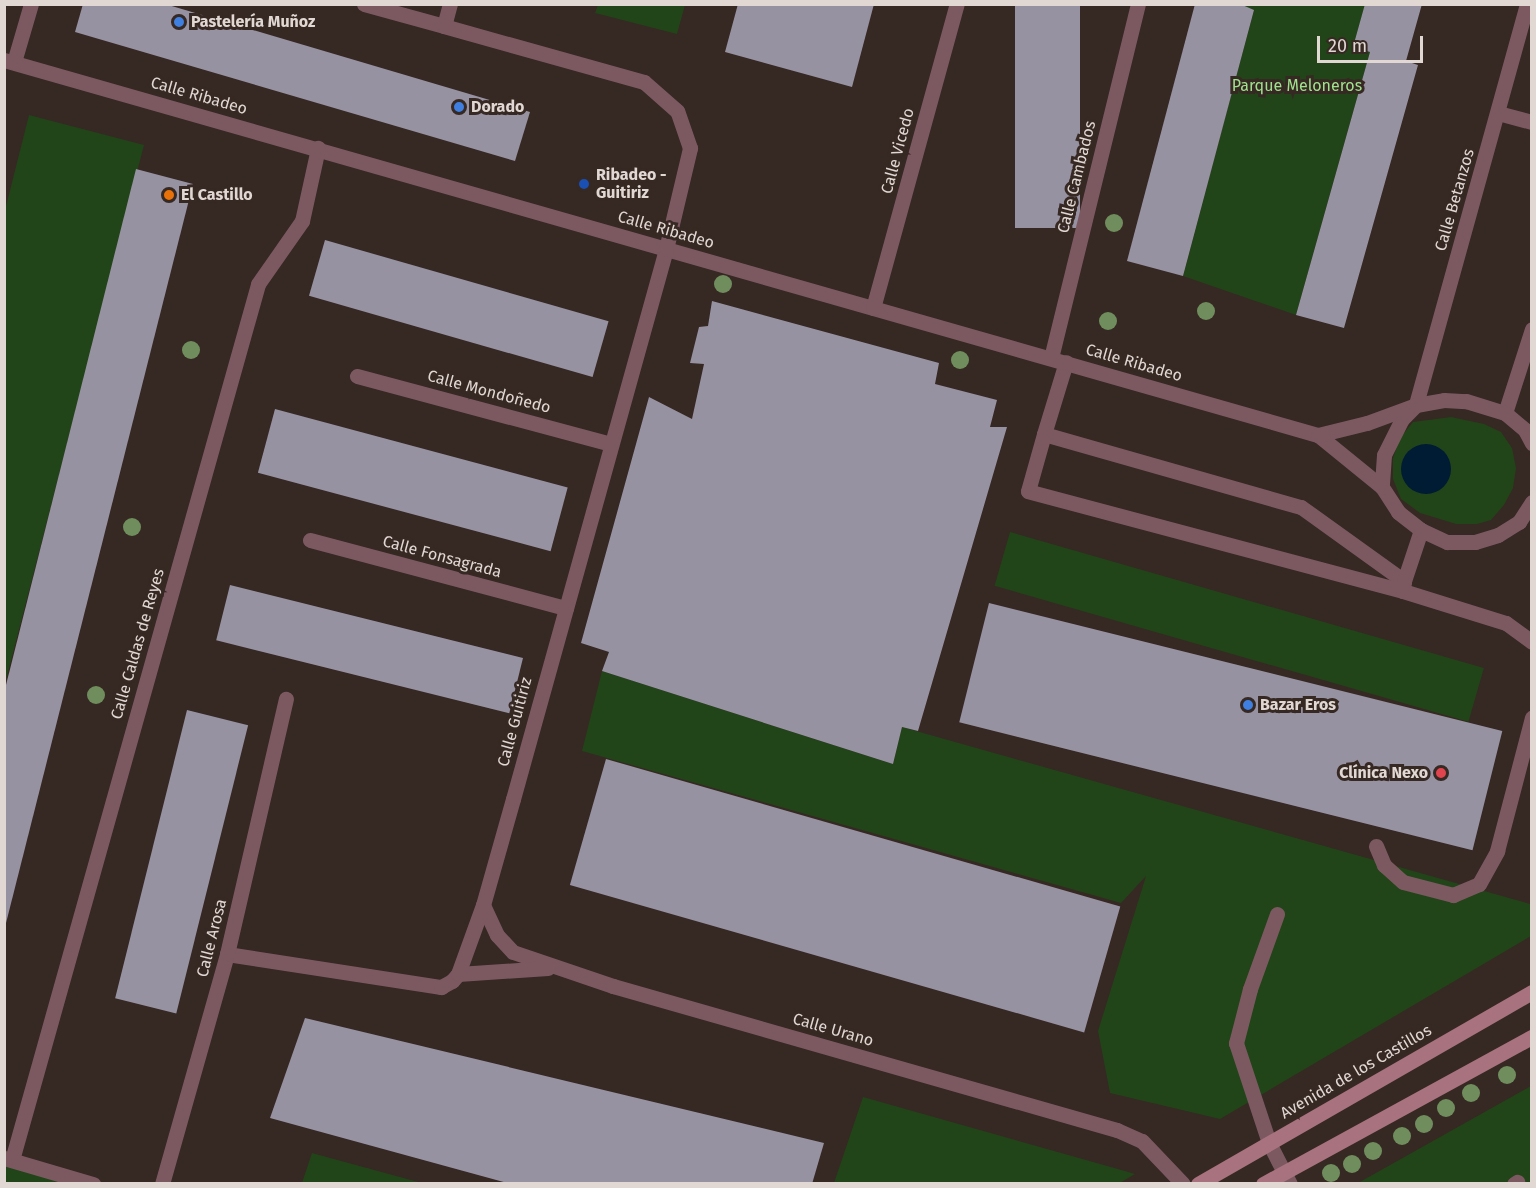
<!DOCTYPE html>
<meta charset="utf-8">
<style>
body{margin:0}
#map{position:relative;width:1536px;height:1188px;overflow:hidden;background:#362822;font-family:"Fira Sans",sans-serif}
div>[style]{position:absolute}
[style*='--x']{left:calc(var(--x)*1px);top:calc(var(--y)*1px);width:calc(var(--w)*1px);rotate:calc(var(--a)*1deg)}
.green>*{inset:0;background:#224419;transform-origin:0 0}
.water>*{inset:0;background:#001b34}
.round{border-radius:50%}
.building>*{inset:0;background:#9792a2;transform-origin:0 0}
.lane>*{height:15px;margin:-7.5px;padding:0 7.5px;transform-origin:7.5px;border-radius:7.5px;background:#7c5961}
.street>*{height:15px;margin:-7.5px;padding:0 7.5px;transform-origin:7.5px;border-radius:7.5px;background:#7c5961}
.secondary>*{height:15px;margin:-7.5px;padding:0 7.5px;transform-origin:7.5px;border-radius:7.5px;background:#a8727f}
.trees>*{width:18px;height:18px;margin:-9px;border-radius:50%;background:#708e5d}
.dots>*{width:16px;height:16px;translate:-50% -50%;box-sizing:border-box;border:3px solid #362822;border-radius:50%}
span{translate:-50% -50%;white-space:nowrap;text-align:center;line-height:1.15;-webkit-text-stroke:6px #362822;paint-order:stroke}
.poi-label{font-size:16px;color:#e1d7d3;font-weight:700}
.left{translate:0 -50%;text-align:left}
.right{translate:-100% -50%;text-align:right}
.park-label{font-size:16px;color:#9fe28d}
.street-label{font-size:16px;color:#e1d7d3}
.frame{position:absolute;inset:0;border:6px solid #e1d7d3;pointer-events:none}
.scale{position:absolute;left:1317px;top:36px;width:106px;height:27px;box-sizing:border-box;border:3px solid #e1d7d3;border-top:0;padding-left:8px;font-size:18px;line-height:21px;white-space:nowrap;color:#e1d7d3;-webkit-text-stroke:4px #362822;paint-order:stroke}
</style>
<div id="map">
<div class="green">
<i style="clip-path:polygon(598px 5px,598px 4px,685px 5px,677px 34px,595px 13px)"></i>
<i style="clip-path:polygon(1240px 5px,1365px 5px,1353px 47px,1370px 52px,1296px 315px,1183px 276px,1254px 10px)"></i>
<i style="clip-path:polygon(29px 115px,144px 145px,5px 684px,5px 210px)"></i>
<i style="clip-path:polygon(1451px 417px,1484px 424px,1501px 432px,1512px 448px,1516px 468px,1513px 488px,1504px 505px,1491px 520px,1477px 524px,1456px 524px,1420px 513px,1401px 499px,1393px 479px,1393px 458px,1400px 438px,1413px 422px)"></i>
<i style="left:1010px;top:532px;width:493px;height:56px;rotate:16deg"></i>
<i style="clip-path:polygon(602px 671px,893px 764px,902px 727px,1530px 904px,1531px 901px,1531px 936px,1220px 1119px,1110px 1093px,1098px 1031px,1146px 876px,1121px 903px,582px 751px)"></i>
<i style="clip-path:polygon(1531px 1086px,1531px 1183px,1358px 1183px)"></i>
<i style="clip-path:polygon(863px 1097px,1125px 1171px,1135px 1174px,1118px 1184px,834px 1183px)"></i>
<i style="clip-path:polygon(312px 1153px,422px 1183px,302px 1183px)"></i>
<i style="clip-path:polygon(5px 1160px,86px 1183px,5px 1183px)"></i>
</div>
<div class="water">
<i class="round" style="left:1401px;top:444px;width:50px;height:50px"></i>
</div>
<div class="building">
<i style="clip-path:polygon(83px 4px,165px 4px,530px 112px,515px 161px,75px 32px)"></i>
<i style="clip-path:polygon(738px 4px,874px 4px,852px 87px,725px 52px)"></i>
<i style="left:1015px;top:4px;width:65px;height:224px"></i>
<i style="clip-path:polygon(1195px 4px,1240px 4px,1254px 10px,1183px 276px,1127px 261px)"></i>
<i style="clip-path:polygon(1365px 4px,1422px 4px,1406px 61px,1418px 65px,1344px 328px,1296px 315px,1370px 52px,1353px 47px)"></i>
<i style="clip-path:polygon(136px 169px,193px 184px,4px 931px,4px 693px)"></i>
<i style="left:325px;top:240px;width:295px;height:58px;rotate:16deg"></i>
<i style="clip-path:polygon(712px 301px,939px 363px,935px 384px,997px 400px,990px 427px,1007px 427px,918px 731px,902px 727px,893px 764px,602px 671px,609px 652px,581px 643px,649px 397px,692px 419px,704px 364px,690px 363px,699px 327px,708px 326px)"></i>
<i style="left:275px;top:409px;width:303px;height:66px;rotate:15deg"></i>
<i style="left:230px;top:585px;width:302px;height:57px;rotate:14deg"></i>
<i style="left:989px;top:603px;width:529px;height:123px;rotate:14deg"></i>
<i style="left:187px;top:710px;width:63px;height:297px;rotate:14deg"></i>
<i style="left:606px;top:759px;width:535px;height:131px;rotate:16deg"></i>
<i style="clip-path:polygon(305px 1018px,824px 1143px,812px 1184px,511px 1184px,270px 1118px)"></i>
</div>
<div class="lane">
<i style="--x:1044;--y:434;--w:267;--a:15.9"></i>
<i style="--x:1301;--y:507;--w:127;--a:35.7"></i>
<i style="--x:1404;--y:581;--w:10;--a:96"></i>
<i style="--x:1403;--y:591;--w:388;--a:-165.1"></i>
<i style="--x:1028;--y:491;--w:59;--a:-74.3"></i>
<i style="--x:1044;--y:434;--w:75;--a:-73"></i>
<i style="--x:1404;--y:581;--w:54;--a:-71.6"></i>
<i style="--x:1403;--y:591;--w:108;--a:17.3"></i>
<i style="--x:1506;--y:623;--w:32;--a:36"></i>
<i style="--x:1376;--y:846;--w:21;--a:67"></i>
<i style="--x:1384;--y:865;--w:25;--a:42"></i>
<i style="--x:1403;--y:882;--w:52;--a:14.6"></i>
<i style="--x:1453;--y:895;--w:28;--a:-23"></i>
<i style="--x:1479;--y:884;--w:38;--a:-61"></i>
<i style="--x:1497;--y:851;--w:138;--a:-75.3"></i>
</div>
<div class="street">
<i style="--x:364;--y:4;--w:83;--a:15.4"></i>
<i style="--x:444;--y:26;--w:23;--a:-75"></i>
<i style="--x:1527;--y:4;--w:416;--a:105.5"></i>
<i style="--x:1416;--y:405;--w:20;--a:135"></i>
<i style="--x:1402;--y:419;--w:40;--a:116.6"></i>
<i style="--x:1384;--y:455;--w:32;--a:94"></i>
<i style="--x:1382;--y:487;--w:30;--a:57"></i>
<i style="--x:1398;--y:512;--w:29;--a:38"></i>
<i style="--x:1421;--y:530;--w:29;--a:25"></i>
<i style="--x:1447;--y:542;--w:28;--a:0"></i>
<i style="--x:1475;--y:542;--w:24;--a:-17"></i>
<i style="--x:1498;--y:535;--w:25;--a:-32"></i>
<i style="--x:1519;--y:522;--w:24;--a:-57"></i>
<i style="--x:4;--y:60;--w:1366;--a:15.93"></i>
<i style="--x:1318;--y:435;--w:82;--a:39.1"></i>
<i style="--x:14;--y:62;--w:60;--a:-73.7"></i>
<i style="--x:1498;--y:113;--w:35;--a:15"></i>
<i style="--x:873;--y:308;--w:315;--a:-74.6"></i>
<i style="--x:1051;--y:358;--w:365;--a:-76.2"></i>
<i style="--x:357;--y:376;--w:263;--a:15"></i>
<i style="--x:1505;--y:413;--w:88;--a:-72.2"></i>
<i style="--x:1318;--y:435;--w:50;--a:-13.8"></i>
<i style="--x:1367;--y:423;--w:52;--a:-20.2"></i>
<i style="--x:1416;--y:405;--w:28;--a:-10"></i>
<i style="--x:1444;--y:400;--w:22;--a:3"></i>
<i style="--x:1466;--y:401;--w:41;--a:17.1"></i>
<i style="--x:1505;--y:413;--w:26;--a:40"></i>
<i style="--x:1525;--y:430;--w:15;--a:62"></i>
<i style="--x:310;--y:540;--w:265;--a:14.9"></i>
<i style="--x:483;--y:905;--w:33;--a:65"></i>
<i style="--x:497;--y:935;--w:23;--a:47"></i>
<i style="--x:513;--y:952;--w:106;--a:18.8"></i>
<i style="--x:613;--y:986;--w:524;--a:15.95"></i>
<i style="--x:1117;--y:1130;--w:27;--a:24"></i>
<i style="--x:1142;--y:1141;--w:59;--a:46.4"></i>
<i style="--x:1277;--y:914;--w:80;--a:109.8"></i>
<i style="--x:1250;--y:989;--w:56;--a:104.5"></i>
<i style="--x:1236;--y:1043;--w:105;--a:71.7"></i>
<i style="--x:1269;--y:1143;--w:46;--a:62.9"></i>
<i style="--x:227;--y:954;--w:217;--a:8.8"></i>
<i style="--x:441;--y:987;--w:13;--a:-29"></i>
<i style="--x:452;--y:981;--w:9;--a:-49"></i>
<i style="--x:458;--y:974;--w:73;--a:-70.1"></i>
<i style="--x:483;--y:905;--w:110;--a:-74.2"></i>
<i style="--x:513;--y:799;--w:571;--a:-74.45"></i>
<i style="--x:666;--y:249;--w:104;--a:-76.6"></i>
<i style="--x:690;--y:148;--w:39;--a:-109"></i>
<i style="--x:677;--y:111;--w:44;--a:-138.7"></i>
<i style="--x:644;--y:82;--w:208;--a:-164.4"></i>
<i style="--x:458;--y:974;--w:90;--a:-3.8"></i>
<i style="--x:4;--y:1158;--w:93;--a:16.3"></i>
<i style="--x:12;--y:1160;--w:910;--a:-74.31"></i>
<i style="--x:258;--y:284;--w:77;--a:-55.1"></i>
<i style="--x:302;--y:221;--w:75;--a:-77.6"></i>
<i style="--x:162;--y:1184;--w:239;--a:-74.2"></i>
<i style="--x:227;--y:954;--w:262;--a:-77"></i>
<i style="--x:1514;--y:1184;--w:4;--a:-34"></i>
</div>
<div class="secondary">
<i style="--x:1198;--y:1184;--w:385;--a:-29.9"></i>
<i style="--x:1263;--y:1184;--w:307;--a:-28.7"></i>
</div>
<div class="trees">
<i style="left:1114px;top:223px"></i>
<i style="left:723px;top:284px"></i>
<i style="left:1206px;top:311px"></i>
<i style="left:1108px;top:321px"></i>
<i style="left:191px;top:350px"></i>
<i style="left:960px;top:360px"></i>
<i style="left:132px;top:527px"></i>
<i style="left:96px;top:695px"></i>
<i style="left:1507px;top:1075px"></i>
<i style="left:1471px;top:1093px"></i>
<i style="left:1446px;top:1108px"></i>
<i style="left:1424px;top:1124px"></i>
<i style="left:1402px;top:1136px"></i>
<i style="left:1373px;top:1151px"></i>
<i style="left:1352px;top:1164px"></i>
<i style="left:1331px;top:1173px"></i>
</div>
<div class="dots">
<i style="left:179px;top:22px;background:#3f7fe0"></i>
<i style="left:459px;top:107px;background:#3f7fe0"></i>
<i style="left:584px;top:184px;background:#1a4fb4"></i>
<i style="left:169px;top:195px;background:#e8710a"></i>
<i style="left:1248px;top:705px;background:#3f7fe0"></i>
<i style="left:1441px;top:773px;background:#e0444e"></i>
</div>
<div class="poi-label">
<span class="left" style="left:191px;top:22px">Pastelería Muñoz</span>
<span class="left" style="left:471px;top:107px">Dorado</span>
<span class="left" style="left:596px;top:184px">Ribadeo -<br>Guitiriz</span>
<span class="left" style="left:181px;top:195px">El Castillo</span>
<span class="left" style="left:1260px;top:705px">Bazar Eros</span>
<span class="right" style="left:1428px;top:773px">Clínica Nexo</span>
</div>
<div class="park-label">
<span style="left:1297px;top:86px">Parque Meloneros</span>
</div>
<div class="street-label">
<span style="left:199px;top:96px;rotate:16deg">Calle Ribadeo</span>
<span style="left:898px;top:151px;rotate:-75deg">Calle Vicedo</span>
<span style="left:1077px;top:177px;rotate:-76deg">Calle Cambados</span>
<span style="left:1455px;top:200px;rotate:-74deg">Calle Betanzos</span>
<span style="left:666px;top:230px;rotate:16deg">Calle Ribadeo</span>
<span style="left:1134px;top:363px;rotate:16deg">Calle Ribadeo</span>
<span style="left:489px;top:392px;rotate:15deg">Calle Mondoñedo</span>
<span style="left:442px;top:557px;rotate:15deg">Calle Fonsagrada</span>
<span style="left:138px;top:644px;rotate:-74deg">Calle Caldas de Reyes</span>
<span style="left:515px;top:722px;rotate:-75deg">Calle Guitiriz</span>
<span style="left:212px;top:938px;rotate:-76deg">Calle Arosa</span>
<span style="left:833px;top:1030px;rotate:16deg">Calle Urano</span>
<span style="left:1356px;top:1072px;rotate:-30deg">Avenida de los Castillos</span>
</div>
<div class="frame"></div>
<div class="scale">20 m</div>
</div>
